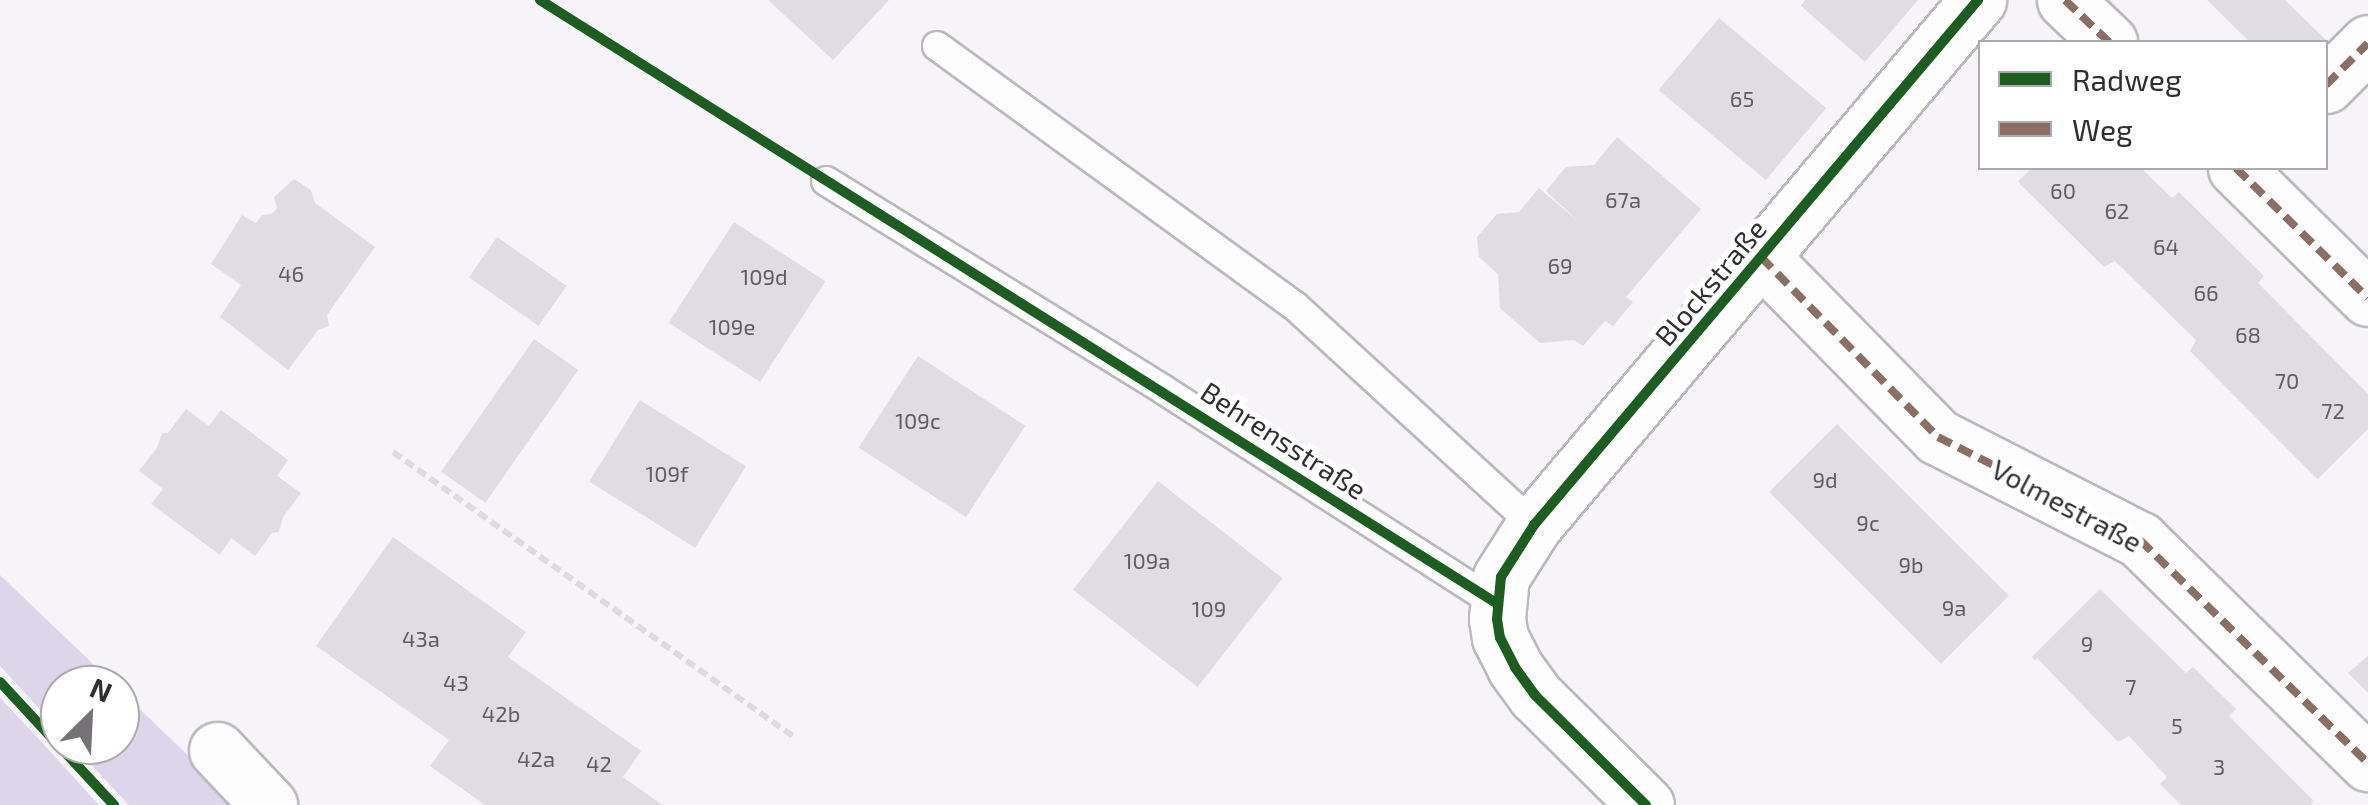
<!DOCTYPE html>
<meta charset="utf-8">
<style>
body{margin:0}
#map{position:relative;width:2368px;height:805px;overflow:hidden;background:#f6f4f8;font-family:"Exo 2",sans-serif}
div>[style]{position:absolute}
[style*='--x']{left:calc(var(--x)*1px);top:calc(var(--y)*1px);width:calc(var(--w)*1px);rotate:calc(var(--a)*1deg)}
.green>*{inset:0;background:#ddd5ea}
.building>*{inset:0;background:#dfdce3;transform-origin:0 0}
.path>*{height:6px;margin-top:-3px;transform-origin:0;background:repeating-linear-gradient(90deg,#dcdcdd 0 10px,transparent 0 15px)}
.roads{filter:drop-shadow(2px 0 #bab9bb) drop-shadow(-2px 0 #bab9bb) drop-shadow(0 2px #bab9bb) drop-shadow(0 -2px #bab9bb)}
.lane>*{height:28px;margin:-14px;padding:0 14px;transform-origin:14px;border-radius:14px;background:#fefdfe}
.street>*{height:55px;margin:-27.5px;padding:0 27.5px;transform-origin:27.5px;border-radius:27.5px;background:#fefdfe}
.quiet>*{height:8px;margin-top:-4px;transform-origin:0;background:repeating-linear-gradient(90deg,#8d6e63 0 15px,transparent 0 23px)}
.cycleway>*{height:10px;margin:-5px;padding:0 5px;transform-origin:5px;border-radius:5px;background:#1b5e20}
span{translate:-50% -50%;white-space:nowrap;text-align:center;line-height:1.15;-webkit-text-stroke:10px #fff;paint-order:stroke}
.number-label{font-size:22px;color:#5f5d61}
.number-label span{-webkit-text-stroke-width:0}
.street-label{font-size:28px;color:#2f2e30}
.legend{position:absolute;left:1978px;top:40px;width:350px;height:130px;box-sizing:border-box;background:#fff;border:2px solid #acabac;margin:0;padding:12px 18px;list-style:none;font-size:30px;color:#2f2e30}
.legend li{display:flex;align-items:center;gap:20px;height:50px}
.legend b{width:50px;border:2px solid #acabac}
.north{position:absolute;left:40px;top:665px;width:100px;height:100px;box-sizing:border-box;background:#fff;border:2px solid #acabac;border-radius:50%;rotate:24deg;font-size:28px;font-weight:700;line-height:40px;text-align:center;color:#2f2e30}
.north::after{content:'';display:block;margin:auto;width:35px;height:45px;background:#757376;clip-path:polygon(50% 0,100% 100%,50% 72%,0 100%)}
</style>
<div id="map">
<div class="green">
<i style="clip-path:polygon(0 575px,115px 685px,60px 685px,60px 731px,0 666px)"></i>
<i style="clip-path:polygon(120px 690px,201px 768px,236px 805px,129px 805px,73px 745px,120px 745px)"></i>
<i style="clip-path:polygon(0 698px,36px 736px,99px 805px,0 805px)"></i>
</div>
<div class="building">
<i style="clip-path:polygon(768px 0,889px 0,833px 60px)"></i>
<i style="clip-path:polygon(1805px 0,1918px 0,1865px 62px,1801px 6px)"></i>
<i style="clip-path:polygon(2207px 0,2285px 0,2328px 42px,2250px 42px)"></i>
<i style="left:1719px;top:18px;width:140px;height:94px;rotate:40deg"></i>
<i style="clip-path:polygon(1617px 137px,1701px 209px,1626px 297px,1633px 302px,1613px 326px,1605px 321px,1583px 346px,1574px 340px,1540px 343px,1500px 308px,1498px 274px,1479px 257px,1477px 237px,1497px 214px,1519px 212px,1539px 188px,1580px 223px,1546px 191px,1566px 167px,1594px 165px)"></i>
<i style="clip-path:polygon(2032px 168px,2141px 168px,2172px 198px,2179px 192px,2264px 276px,2258px 283px,2368px 394px,2368px 429px,2318px 479px,2314px 476px,2190px 351px,2196px 340px,2115px 261px,2104px 267px,2021px 185px,2018px 181px)"></i>
<i style="clip-path:polygon(294px 179px,311px 190px,315px 203px,375px 247px,327px 315px,329px 326px,318px 330px,288px 370px,220px 317px,241px 285px,211px 264px,242px 215px,256px 223px,262px 215px,272px 214px,277px 208px,274px 197px)"></i>
<i style="left:734px;top:222px;width:109px;height:120px;rotate:33deg"></i>
<i style="left:497px;top:237px;width:85px;height:49px;rotate:35deg"></i>
<i style="left:534px;top:339px;width:54px;height:162px;rotate:35deg"></i>
<i style="left:918px;top:356px;width:128px;height:109px;rotate:33deg"></i>
<i style="left:640px;top:400px;width:125px;height:96px;rotate:32deg"></i>
<i style="clip-path:polygon(186px 409px,209px 426px,221px 410px,288px 460px,277px 476px,301px 493px,283px 517px,279px 532px,272px 533px,255px 556px,231px 538px,220px 555px,151px 504px,163px 489px,139px 471px,157px 448px,162px 433px,168px 433px)"></i>
<i style="left:1837px;top:424px;width:243px;height:96px;rotate:45deg"></i>
<i style="left:1158px;top:481px;width:158px;height:138px;rotate:38deg"></i>
<i style="clip-path:polygon(393px 537px,526px 632px,508px 657px,641px 751px,623px 777px,662px 805px,485px 805px,430px 766px,449px 740px,316px 646px)"></i>
<i style="clip-path:polygon(2100px 589px,2186px 673px,2193px 667px,2236px 709px,2229px 716px,2314px 801px,2310px 805px,2181px 805px,2160px 784px,2167px 777px,2129px 736px,2118px 742px,2037px 658px,2035px 661px,2032px 657px)"></i>
<i style="clip-path:polygon(2368px 656px,2368px 693px,2348px 673px)"></i>
</div>
<div class="path">
<i style="--x:393;--y:452;--w:491;--a:35.4"></i>
</div>
<div class="roads">
<div class="lane">
<i style="--x:937;--y:46;--w:442;--a:36"></i>
<i style="--x:1295;--y:306;--w:324;--a:42.5"></i>
<i style="--x:826;--y:181;--w:397;--a:31.7"></i>
<i style="--x:1164;--y:390;--w:394;--a:32.7"></i>
</div>
<div class="street">
<i style="--x:2065;--y:0;--w:61;--a:43.7"></i>
<i style="--x:2326;--y:85;--w:59;--a:-45"></i>
<i style="--x:2236;--y:168;--w:185;--a:44.6"></i>
<i style="--x:1761;--y:257;--w:252;--a:45.5"></i>
<i style="--x:1938;--y:437;--w:227;--a:27"></i>
<i style="--x:2140;--y:540;--w:319;--a:44.4"></i>
<i style="--x:217;--y:750;--w:76;--a:46.6"></i>
<i style="--x:1646;--y:805;--w:156;--a:-135.3"></i>
<i style="--x:1535;--y:695;--w:34;--a:-126"></i>
<i style="--x:1515;--y:667;--w:33;--a:-117"></i>
<i style="--x:1500;--y:638;--w:19;--a:-99"></i>
<i style="--x:1497;--y:619;--w:42;--a:-84.6"></i>
<i style="--x:1501;--y:577;--w:62;--a:-57.6"></i>
<i style="--x:1534;--y:525;--w:688;--a:-49.78"></i>
</div>
</div>
<div class="quiet">
<i style="--x:2065;--y:0;--w:61;--a:43.7"></i>
<i style="--x:2326;--y:85;--w:59;--a:-45"></i>
<i style="--x:2236;--y:168;--w:185;--a:44.6"></i>
<i style="--x:1761;--y:257;--w:252;--a:45.5"></i>
<i style="--x:1938;--y:437;--w:227;--a:27"></i>
<i style="--x:2140;--y:540;--w:319;--a:44.4"></i>
</div>
<div class="cycleway">
<i style="--x:540;--y:0;--w:1130;--a:32.24"></i>
<i style="--x:0;--y:682;--w:168;--a:47.2"></i>
<i style="--x:1646;--y:805;--w:156;--a:-135.3"></i>
<i style="--x:1535;--y:695;--w:34;--a:-126"></i>
<i style="--x:1515;--y:667;--w:33;--a:-117"></i>
<i style="--x:1500;--y:638;--w:19;--a:-99"></i>
<i style="--x:1497;--y:619;--w:42;--a:-84.6"></i>
<i style="--x:1501;--y:577;--w:62;--a:-57.6"></i>
<i style="--x:1534;--y:525;--w:688;--a:-49.78"></i>
</div>
<div class="number-label">
<span style="left:1742px;top:99px">65</span>
<span style="left:2063px;top:191px">60</span>
<span style="left:1623px;top:200px">67a</span>
<span style="left:2117px;top:211px">62</span>
<span style="left:2166px;top:247px">64</span>
<span style="left:1560px;top:266px">69</span>
<span style="left:291px;top:274px">46</span>
<span style="left:764px;top:277px">109d</span>
<span style="left:2206px;top:293px">66</span>
<span style="left:732px;top:327px">109e</span>
<span style="left:2248px;top:335px">68</span>
<span style="left:2287px;top:381px">70</span>
<span style="left:2333px;top:411px">72</span>
<span style="left:918px;top:421px">109c</span>
<span style="left:667px;top:474px">109f</span>
<span style="left:1825px;top:480px">9d</span>
<span style="left:1868px;top:523px">9c</span>
<span style="left:1147px;top:561px">109a</span>
<span style="left:1911px;top:565px">9b</span>
<span style="left:1954px;top:608px">9a</span>
<span style="left:1209px;top:609px">109</span>
<span style="left:421px;top:639px">43a</span>
<span style="left:2087px;top:644px">9</span>
<span style="left:456px;top:683px">43</span>
<span style="left:2131px;top:687px">7</span>
<span style="left:501px;top:714px">42b</span>
<span style="left:2177px;top:726px">5</span>
<span style="left:536px;top:759px">42a</span>
<span style="left:599px;top:764px">42</span>
<span style="left:2219px;top:767px">3</span>
</div>
<div class="street-label">
<span style="left:1710px;top:282px;rotate:-50deg">Blockstraße</span>
<span style="left:1284px;top:440px;rotate:33deg">Behrensstraße</span>
<span style="left:2067px;top:505px;rotate:28deg">Volmestraße</span>
</div>
<ul class="legend">
<li><b style="height:12px;background:#1b5e20"></b>Radweg</li>
<li><b style="height:12px;background:#8d6e63"></b>Weg</li>
</ul>
<div class="north">N</div>
</div>
